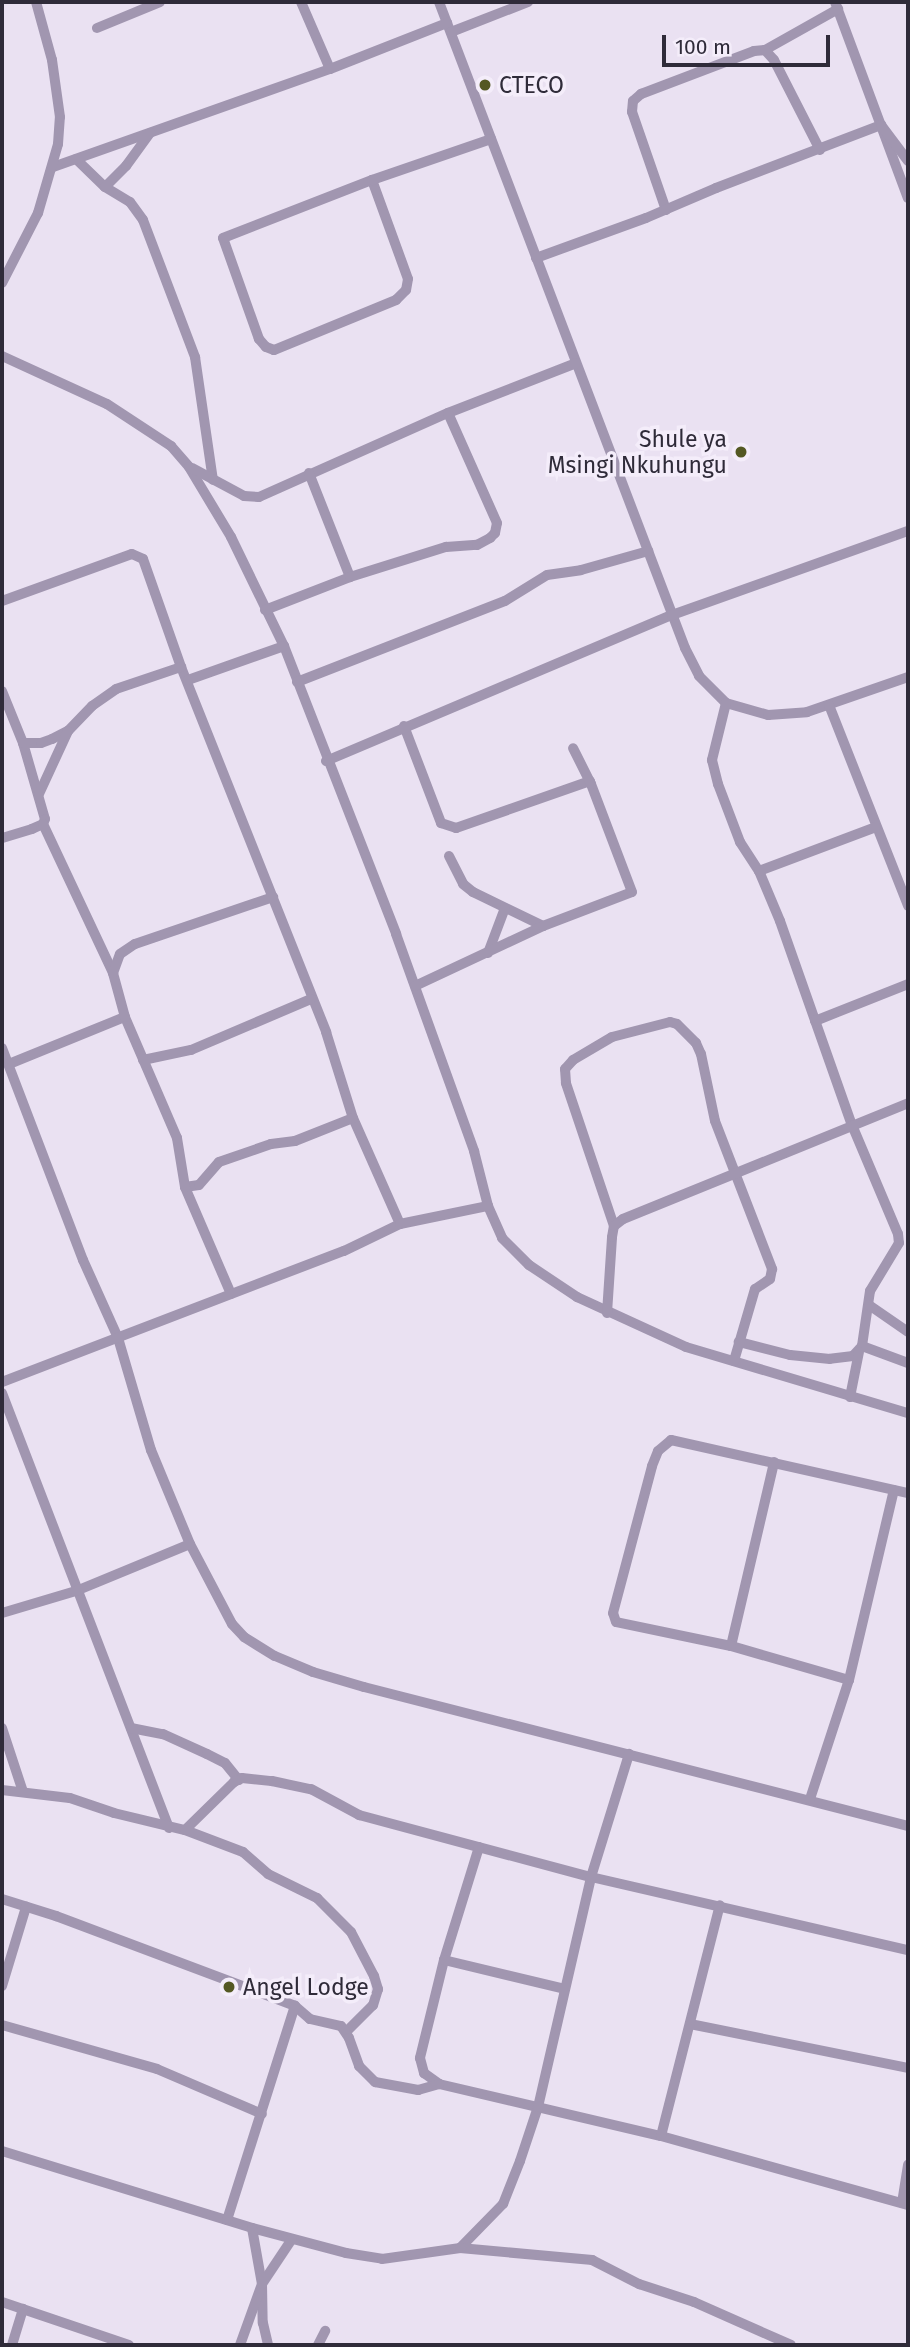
<!DOCTYPE html>
<style>
body{margin:0}
#map{position:relative;width:910px;height:2347px;overflow:hidden;background:#eae1f2;font-family:"Fira Sans",sans-serif}
div>[style]{position:absolute}
[style*='--x']{left:calc(var(--x)*1px);top:calc(var(--y)*1px);width:calc(var(--w)*1px);rotate:calc(var(--a)*1deg)}
.street>*{height:10px;margin:-5px;padding:0 5px;transform-origin:5px;border-radius:5px;background:#a196b0}
.dots>*{width:19px;height:19px;translate:-50% -50%;box-sizing:border-box;border:4px solid #f4edfa;border-radius:50%}
span{translate:-50% -50%;white-space:nowrap;text-align:center;line-height:1.15;-webkit-text-stroke:7px #f4edfa;paint-order:stroke}
.poi-label{font-size:23px;color:#2f2b39}
.left{translate:0 -50%;text-align:left}
.right{translate:-100% -50%;text-align:right}
.frame{position:absolute;inset:0;border:4px solid #2f2b39;pointer-events:none}
.scale{position:absolute;left:662px;top:35px;width:168px;height:32px;box-sizing:border-box;border:4px solid #2f2b39;border-top:0;padding-left:9px;font-size:21px;line-height:24px;white-space:nowrap;color:#2f2b39;-webkit-text-stroke:5px #f4edfa;paint-order:stroke}
</style>
<div id="map">
<div class="street">
<i style="--x:301;--y:2;--w:73;--a:66.6"></i>
<i style="--x:439;--y:2;--w:691;--a:69.15"></i>
<i style="--x:685;--y:648;--w:31;--a:63"></i>
<i style="--x:699;--y:676;--w:38;--a:45"></i>
<i style="--x:726;--y:703;--w:44;--a:15.9"></i>
<i style="--x:768;--y:715;--w:39;--a:-4"></i>
<i style="--x:807;--y:712;--w:107;--a:-19.1"></i>
<i style="--x:835;--y:2;--w:209;--a:69.6"></i>
<i style="--x:97;--y:28;--w:68;--a:-22.4"></i>
<i style="--x:451;--y:32;--w:83;--a:-21.3"></i>
<i style="--x:765;--y:50;--w:84;--a:-29.3"></i>
<i style="--x:76;--y:159;--w:40;--a:44"></i>
<i style="--x:105;--y:187;--w:29;--a:31"></i>
<i style="--x:130;--y:202;--w:22;--a:54"></i>
<i style="--x:143;--y:220;--w:147;--a:69.2"></i>
<i style="--x:195;--y:357;--w:124;--a:81.7"></i>
<i style="--x:53;--y:167;--w:294;--a:-19.5"></i>
<i style="--x:330;--y:69;--w:126;--a:-21.5"></i>
<i style="--x:372;--y:180;--w:105;--a:70"></i>
<i style="--x:408;--y:279;--w:11;--a:100"></i>
<i style="--x:406;--y:290;--w:14;--a:135"></i>
<i style="--x:396;--y:300;--w:132;--a:157.7"></i>
<i style="--x:274;--y:350;--w:9;--a:-159"></i>
<i style="--x:266;--y:347;--w:11;--a:-131"></i>
<i style="--x:259;--y:339;--w:107;--a:-109.6"></i>
<i style="--x:223;--y:238;--w:160;--a:-21.3"></i>
<i style="--x:372;--y:180;--w:126;--a:-19"></i>
<i style="--x:105;--y:187;--w:30;--a:-45"></i>
<i style="--x:126;--y:166;--w:41;--a:-54"></i>
<i style="--x:666;--y:210;--w:104;--a:-109.1"></i>
<i style="--x:632;--y:112;--w:11;--a:-85"></i>
<i style="--x:633;--y:101;--w:11;--a:-41"></i>
<i style="--x:641;--y:94;--w:121;--a:-20.8"></i>
<i style="--x:754;--y:51;--w:11;--a:-5"></i>
<i style="--x:765;--y:50;--w:13;--a:48"></i>
<i style="--x:774;--y:60;--w:101;--a:62.9"></i>
<i style="--x:536;--y:258;--w:117;--a:-20"></i>
<i style="--x:646;--y:218;--w:76;--a:-23.2"></i>
<i style="--x:716;--y:188;--w:177;--a:-20.9"></i>
<i style="--x:881;--y:125;--w:45;--a:53.1"></i>
<i style="--x:2;--y:283;--w:79;--a:-62.8"></i>
<i style="--x:38;--y:213;--w:72;--a:-73.8"></i>
<i style="--x:58;--y:144;--w:27;--a:-86"></i>
<i style="--x:60;--y:117;--w:58;--a:-98"></i>
<i style="--x:52;--y:60;--w:60;--a:-105.4"></i>
<i style="--x:2;--y:356;--w:115;--a:24.6"></i>
<i style="--x:107;--y:404;--w:77;--a:33.3"></i>
<i style="--x:171;--y:446;--w:28;--a:49"></i>
<i style="--x:189;--y:467;--w:82;--a:59"></i>
<i style="--x:231;--y:537;--w:121;--a:64.1"></i>
<i style="--x:284;--y:646;--w:309;--a:68.7"></i>
<i style="--x:396;--y:934;--w:231;--a:70.2"></i>
<i style="--x:474;--y:1151;--w:57;--a:75.7"></i>
<i style="--x:488;--y:1206;--w:35;--a:66"></i>
<i style="--x:502;--y:1238;--w:38;--a:45"></i>
<i style="--x:529;--y:1265;--w:58;--a:33.7"></i>
<i style="--x:577;--y:1297;--w:120;--a:24.6"></i>
<i style="--x:686;--y:1347;--w:232;--a:16.6"></i>
<i style="--x:192;--y:468;--w:59;--a:28.3"></i>
<i style="--x:244;--y:496;--w:15;--a:4"></i>
<i style="--x:259;--y:497;--w:207;--a:-24"></i>
<i style="--x:448;--y:413;--w:137;--a:-21.3"></i>
<i style="--x:309;--y:473;--w:112;--a:68.5"></i>
<i style="--x:2;--y:601;--w:138;--a:-19.9"></i>
<i style="--x:132;--y:554;--w:12;--a:24"></i>
<i style="--x:143;--y:559;--w:114;--a:70.6"></i>
<i style="--x:181;--y:667;--w:393;--a:68.3"></i>
<i style="--x:326;--y:1032;--w:90;--a:72.6"></i>
<i style="--x:353;--y:1118;--w:116;--a:66.1"></i>
<i style="--x:265;--y:610;--w:91;--a:-21.2"></i>
<i style="--x:350;--y:577;--w:101;--a:-17.4"></i>
<i style="--x:446;--y:547;--w:31;--a:-4"></i>
<i style="--x:477;--y:545;--w:15;--a:-28"></i>
<i style="--x:490;--y:538;--w:7;--a:-45"></i>
<i style="--x:495;--y:533;--w:10;--a:-79"></i>
<i style="--x:497;--y:523;--w:120;--a:-114"></i>
<i style="--x:188;--y:680;--w:102;--a:-19.5"></i>
<i style="--x:297;--y:682;--w:223;--a:-21.3"></i>
<i style="--x:505;--y:601;--w:49;--a:-31.8"></i>
<i style="--x:547;--y:575;--w:34;--a:-8"></i>
<i style="--x:581;--y:570;--w:70;--a:-15.8"></i>
<i style="--x:2;--y:691;--w:56;--a:68"></i>
<i style="--x:23;--y:743;--w:79;--a:73.9"></i>
<i style="--x:45;--y:819;--w:5;--a:112"></i>
<i style="--x:43;--y:824;--w:12;--a:156"></i>
<i style="--x:32;--y:829;--w:31;--a:163"></i>
<i style="--x:726;--y:703;--w:59;--a:103.8"></i>
<i style="--x:712;--y:760;--w:25;--a:76"></i>
<i style="--x:718;--y:784;--w:62;--a:69.2"></i>
<i style="--x:740;--y:842;--w:35;--a:57"></i>
<i style="--x:759;--y:871;--w:54;--a:67.2"></i>
<i style="--x:780;--y:921;--w:216;--a:70.6"></i>
<i style="--x:852;--y:1125;--w:118;--a:67.1"></i>
<i style="--x:898;--y:1234;--w:9;--a:84"></i>
<i style="--x:899;--y:1243;--w:56;--a:121.1"></i>
<i style="--x:870;--y:1291;--w:56;--a:98.3"></i>
<i style="--x:862;--y:1346;--w:13;--a:132"></i>
<i style="--x:853;--y:1356;--w:23;--a:173"></i>
<i style="--x:830;--y:1359;--w:40;--a:-174.3"></i>
<i style="--x:790;--y:1355;--w:53;--a:-165.7"></i>
<i style="--x:829;--y:705;--w:216;--a:68.5"></i>
<i style="--x:404;--y:726;--w:104;--a:69.1"></i>
<i style="--x:441;--y:823;--w:16;--a:18"></i>
<i style="--x:456;--y:828;--w:142;--a:-19.3"></i>
<i style="--x:23;--y:743;--w:18;--a:0"></i>
<i style="--x:41;--y:743;--w:12;--a:-20"></i>
<i style="--x:52;--y:739;--w:18;--a:-27"></i>
<i style="--x:68;--y:731;--w:35;--a:-46"></i>
<i style="--x:92;--y:706;--w:29;--a:-35"></i>
<i style="--x:116;--y:689;--w:69;--a:-18.7"></i>
<i style="--x:326;--y:761;--w:376;--a:-22.9"></i>
<i style="--x:672;--y:615;--w:251;--a:-19.6"></i>
<i style="--x:39;--y:794;--w:69;--a:-65.3"></i>
<i style="--x:43;--y:824;--w:165;--a:64.8"></i>
<i style="--x:449;--y:856;--w:31;--a:63"></i>
<i style="--x:463;--y:884;--w:13;--a:39"></i>
<i style="--x:473;--y:892;--w:78;--a:25.9"></i>
<i style="--x:759;--y:871;--w:125;--a:-20.6"></i>
<i style="--x:488;--y:953;--w:48;--a:-69.3"></i>
<i style="--x:415;--y:986;--w:141;--a:-25.1"></i>
<i style="--x:543;--y:926;--w:95;--a:-20.9"></i>
<i style="--x:632;--y:892;--w:116;--a:-110.8"></i>
<i style="--x:591;--y:784;--w:40;--a:-116.6"></i>
<i style="--x:815;--y:1021;--w:100;--a:-21.7"></i>
<i style="--x:2;--y:1048;--w:227;--a:69.1"></i>
<i style="--x:83;--y:1260;--w:85;--a:65.8"></i>
<i style="--x:118;--y:1338;--w:117;--a:73.6"></i>
<i style="--x:151;--y:1450;--w:102;--a:67.5"></i>
<i style="--x:190;--y:1544;--w:90;--a:62.3"></i>
<i style="--x:232;--y:1624;--w:18;--a:47"></i>
<i style="--x:244;--y:1637;--w:36;--a:32"></i>
<i style="--x:275;--y:1656;--w:41;--a:22.8"></i>
<i style="--x:313;--y:1672;--w:53;--a:16.4"></i>
<i style="--x:364;--y:1687;--w:561;--a:14.33"></i>
<i style="--x:143;--y:1060;--w:49;--a:-11.8"></i>
<i style="--x:191;--y:1050;--w:130;--a:-23"></i>
<i style="--x:9;--y:1064;--w:125;--a:-22.1"></i>
<i style="--x:185;--y:1187;--w:14;--a:-8"></i>
<i style="--x:199;--y:1185;--w:30;--a:-49"></i>
<i style="--x:219;--y:1162;--w:55;--a:-19.1"></i>
<i style="--x:271;--y:1144;--w:24;--a:-7"></i>
<i style="--x:295;--y:1141;--w:62;--a:-21.6"></i>
<i style="--x:614;--y:1226;--w:151;--a:-108.6"></i>
<i style="--x:566;--y:1083;--w:14;--a:-94"></i>
<i style="--x:565;--y:1069;--w:12;--a:-48"></i>
<i style="--x:573;--y:1060;--w:45;--a:-30.5"></i>
<i style="--x:612;--y:1037;--w:60;--a:-14.5"></i>
<i style="--x:670;--y:1022;--w:7;--a:16"></i>
<i style="--x:677;--y:1024;--w:27;--a:45"></i>
<i style="--x:696;--y:1043;--w:12;--a:66"></i>
<i style="--x:701;--y:1054;--w:68;--a:78.2"></i>
<i style="--x:715;--y:1121;--w:159;--a:68.9"></i>
<i style="--x:772;--y:1269;--w:10;--a:101"></i>
<i style="--x:770;--y:1279;--w:18;--a:146"></i>
<i style="--x:755;--y:1289;--w:75;--a:106.3"></i>
<i style="--x:231;--y:1294;--w:116;--a:-113.3"></i>
<i style="--x:185;--y:1187;--w:50;--a:-99.3"></i>
<i style="--x:177;--y:1138;--w:132;--a:-113.3"></i>
<i style="--x:125;--y:1017;--w:46;--a:-105.3"></i>
<i style="--x:113;--y:973;--w:20;--a:-70"></i>
<i style="--x:120;--y:954;--w:18;--a:-34"></i>
<i style="--x:135;--y:944;--w:146;--a:-18.8"></i>
<i style="--x:869;--y:1305;--w:47;--a:34.7"></i>
<i style="--x:607;--y:1313;--w:76;--a:-86.2"></i>
<i style="--x:612;--y:1237;--w:11;--a:-80"></i>
<i style="--x:614;--y:1226;--w:11;--a:-38"></i>
<i style="--x:623;--y:1219;--w:308;--a:-22.1"></i>
<i style="--x:862;--y:1346;--w:49;--a:20.3"></i>
<i style="--x:2;--y:1382;--w:366;--a:-21"></i>
<i style="--x:344;--y:1251;--w:62;--a:-25.7"></i>
<i style="--x:400;--y:1224;--w:90;--a:-11.6"></i>
<i style="--x:2;--y:1393;--w:466;--a:69"></i>
<i style="--x:850;--y:1397;--w:46;--a:-78.7"></i>
<i style="--x:2;--y:1613;--w:77;--a:-16.6"></i>
<i style="--x:76;--y:1591;--w:123;--a:-22.4"></i>
<i style="--x:731;--y:1646;--w:189;--a:-76.8"></i>
<i style="--x:849;--y:1680;--w:123;--a:-163.9"></i>
<i style="--x:731;--y:1646;--w:117;--a:-168.2"></i>
<i style="--x:616;--y:1622;--w:9;--a:-108"></i>
<i style="--x:613;--y:1613;--w:152;--a:-75.1"></i>
<i style="--x:652;--y:1466;--w:16;--a:-68"></i>
<i style="--x:658;--y:1451;--w:17;--a:-40"></i>
<i style="--x:671;--y:1440;--w:243;--a:12.6"></i>
<i style="--x:2;--y:1728;--w:67;--a:71.8"></i>
<i style="--x:131;--y:1728;--w:33;--a:11"></i>
<i style="--x:163;--y:1734;--w:48;--a:24.4"></i>
<i style="--x:207;--y:1754;--w:20;--a:27"></i>
<i style="--x:225;--y:1763;--w:22;--a:51"></i>
<i style="--x:2;--y:1790;--w:68;--a:6.7"></i>
<i style="--x:70;--y:1798;--w:46;--a:18.8"></i>
<i style="--x:114;--y:1813;--w:73;--a:13.5"></i>
<i style="--x:185;--y:1830;--w:62;--a:20.8"></i>
<i style="--x:243;--y:1852;--w:33;--a:41"></i>
<i style="--x:268;--y:1874;--w:55;--a:26.1"></i>
<i style="--x:317;--y:1898;--w:48;--a:45"></i>
<i style="--x:351;--y:1932;--w:50;--a:62.4"></i>
<i style="--x:374;--y:1976;--w:14;--a:73"></i>
<i style="--x:378;--y:1989;--w:17;--a:107"></i>
<i style="--x:373;--y:2005;--w:38;--a:135"></i>
<i style="--x:810;--y:1799;--w:125;--a:-71.9"></i>
<i style="--x:849;--y:1680;--w:195;--a:-76.7"></i>
<i style="--x:185;--y:1830;--w:69;--a:-44.4"></i>
<i style="--x:234;--y:1782;--w:9;--a:-27"></i>
<i style="--x:242;--y:1778;--w:30;--a:6"></i>
<i style="--x:272;--y:1781;--w:40;--a:12"></i>
<i style="--x:311;--y:1789;--w:55;--a:28.4"></i>
<i style="--x:359;--y:1815;--w:240;--a:15"></i>
<i style="--x:591;--y:1877;--w:325;--a:13"></i>
<i style="--x:479;--y:1847;--w:118;--a:107.2"></i>
<i style="--x:444;--y:1960;--w:101;--a:103.8"></i>
<i style="--x:420;--y:2058;--w:16;--a:75"></i>
<i style="--x:424;--y:2073;--w:19;--a:36"></i>
<i style="--x:439;--y:2084;--w:228;--a:13.2"></i>
<i style="--x:661;--y:2136;--w:256;--a:15.6"></i>
<i style="--x:2;--y:1899;--w:57;--a:17.5"></i>
<i style="--x:56;--y:1916;--w:255;--a:20.6"></i>
<i style="--x:295;--y:2006;--w:20;--a:41"></i>
<i style="--x:310;--y:2019;--w:32;--a:13"></i>
<i style="--x:341;--y:2026;--w:14;--a:56"></i>
<i style="--x:349;--y:2038;--w:30;--a:70"></i>
<i style="--x:359;--y:2066;--w:23;--a:45"></i>
<i style="--x:375;--y:2082;--w:44;--a:10.5"></i>
<i style="--x:418;--y:2090;--w:22;--a:-16"></i>
<i style="--x:444;--y:1960;--w:124;--a:13.5"></i>
<i style="--x:2;--y:1986;--w:83;--a:-73.1"></i>
<i style="--x:690;--y:2024;--w:222;--a:11.4"></i>
<i style="--x:2;--y:2025;--w:161;--a:15.8"></i>
<i style="--x:157;--y:2069;--w:114;--a:23.2"></i>
<i style="--x:661;--y:2136;--w:238;--a:-75.7"></i>
<i style="--x:2;--y:2151;--w:262;--a:17.1"></i>
<i style="--x:252;--y:2228;--w:97;--a:14.9"></i>
<i style="--x:346;--y:2253;--w:36;--a:9"></i>
<i style="--x:382;--y:2259;--w:79;--a:-8"></i>
<i style="--x:460;--y:2248;--w:62;--a:-45.7"></i>
<i style="--x:503;--y:2204;--w:46;--a:-68.4"></i>
<i style="--x:520;--y:2161;--w:57;--a:-71.6"></i>
<i style="--x:538;--y:2107;--w:236;--a:-77"></i>
<i style="--x:591;--y:1877;--w:129;--a:-72.8"></i>
<i style="--x:902;--y:2203;--w:39;--a:-81"></i>
<i style="--x:227;--y:2220;--w:225;--a:-72.4"></i>
<i style="--x:252;--y:2228;--w:57;--a:79.9"></i>
<i style="--x:262;--y:2284;--w:39;--a:89"></i>
<i style="--x:263;--y:2323;--w:23;--a:77"></i>
<i style="--x:460;--y:2248;--w:133;--a:5.2"></i>
<i style="--x:592;--y:2260;--w:53;--a:27.1"></i>
<i style="--x:639;--y:2284;--w:58;--a:18.1"></i>
<i style="--x:694;--y:2302;--w:106;--a:23.9"></i>
<i style="--x:2;--y:2302;--w:134;--a:18.7"></i>
<i style="--x:12;--y:2345;--w:38;--a:-73"></i>
<i style="--x:240;--y:2345;--w:65;--a:-70.2"></i>
<i style="--x:262;--y:2284;--w:54;--a:-56.3"></i>
<i style="--x:318;--y:2345;--w:16;--a:-63"></i>
</div>
<div class="dots">
<i style="left:485px;top:85px;background:#545823"></i>
<i style="left:741px;top:452px;background:#545823"></i>
<i style="left:229px;top:1987px;background:#545823"></i>
</div>
<div class="poi-label">
<span class="left" style="left:499px;top:85px">CTECO</span>
<span class="right" style="left:727px;top:452px">Shule ya<br>Msingi Nkuhungu</span>
<span class="left" style="left:243px;top:1987px">Angel Lodge</span>
</div>
<div class="frame"></div>
<div class="scale">100 m</div>
</div>
